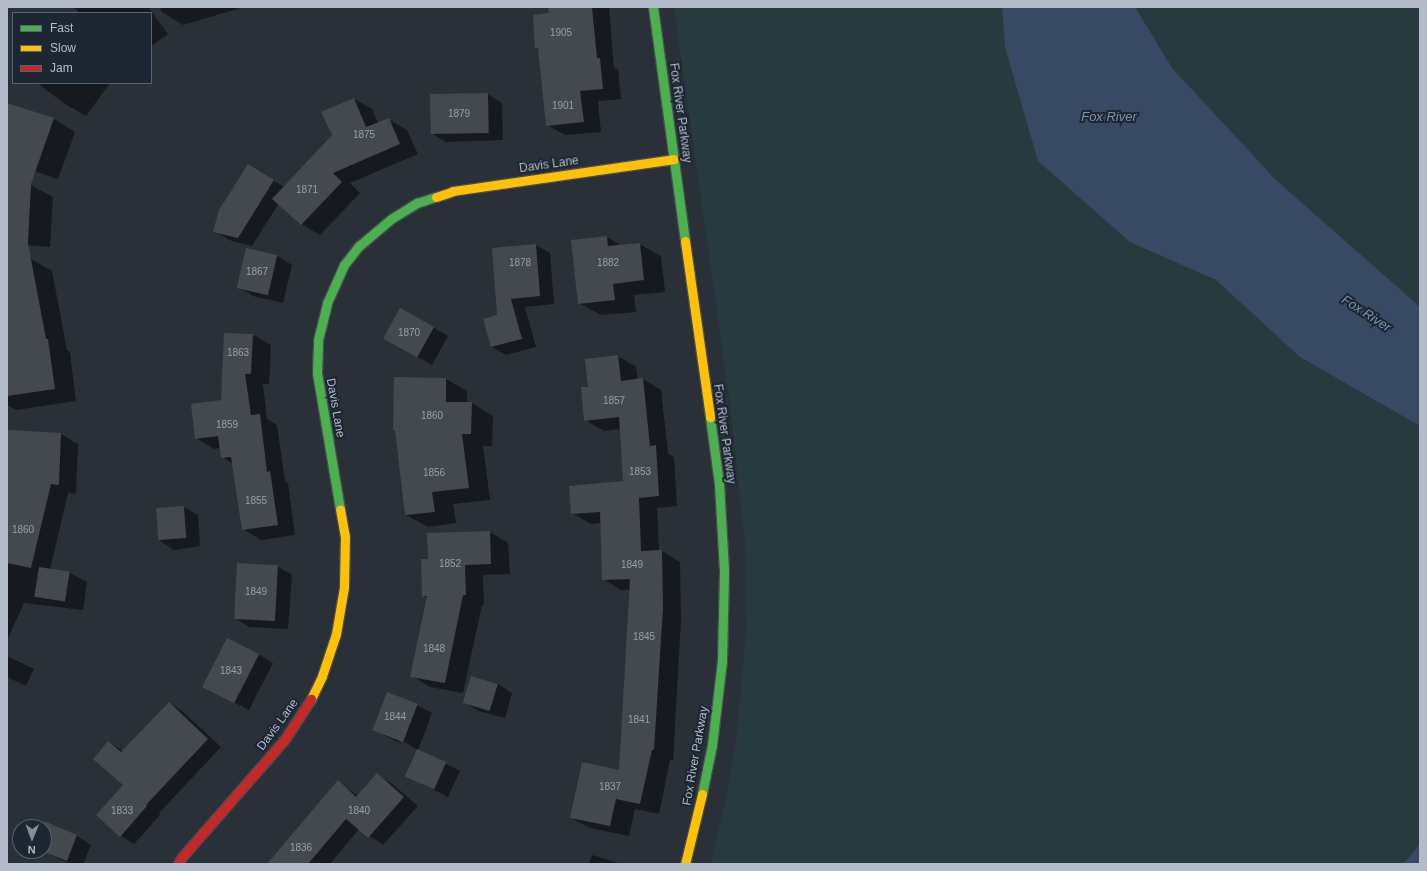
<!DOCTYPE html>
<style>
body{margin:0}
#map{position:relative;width:1427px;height:871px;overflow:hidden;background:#2a3038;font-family:Helvetica,sans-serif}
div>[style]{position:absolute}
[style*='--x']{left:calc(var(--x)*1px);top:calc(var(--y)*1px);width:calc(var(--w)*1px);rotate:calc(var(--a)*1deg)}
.green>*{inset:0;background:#273a3e}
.water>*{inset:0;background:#384963}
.shadow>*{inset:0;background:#0007}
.building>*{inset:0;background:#444950;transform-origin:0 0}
.roads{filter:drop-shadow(1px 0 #484c53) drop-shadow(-1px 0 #484c53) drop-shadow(0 1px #484c53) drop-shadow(0 -1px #484c53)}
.fast>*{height:9px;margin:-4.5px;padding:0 4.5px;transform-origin:4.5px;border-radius:4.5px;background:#4caf50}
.slow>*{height:9px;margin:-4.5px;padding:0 4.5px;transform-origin:4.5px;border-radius:4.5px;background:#ffc107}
.jam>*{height:9px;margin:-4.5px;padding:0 4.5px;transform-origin:4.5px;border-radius:4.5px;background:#c62828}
span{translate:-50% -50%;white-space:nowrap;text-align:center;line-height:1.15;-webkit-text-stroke:4px #1d2633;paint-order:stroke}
.number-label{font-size:10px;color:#989fab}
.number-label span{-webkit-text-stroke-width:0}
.street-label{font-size:12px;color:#b4bcc9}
.water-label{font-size:13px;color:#7c92b1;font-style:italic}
.frame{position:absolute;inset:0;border:8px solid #b4bcc9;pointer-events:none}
.legend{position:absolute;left:12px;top:12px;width:140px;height:72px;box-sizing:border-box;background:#1d2633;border:1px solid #59626f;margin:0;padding:5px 7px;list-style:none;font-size:12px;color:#b4bcc9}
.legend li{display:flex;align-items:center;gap:8px;height:20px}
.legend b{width:20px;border:1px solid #59626f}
.north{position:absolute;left:12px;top:819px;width:40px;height:40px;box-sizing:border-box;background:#1d2633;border:1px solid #59626f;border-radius:50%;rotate:181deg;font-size:11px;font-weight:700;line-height:16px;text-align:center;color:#b4bcc9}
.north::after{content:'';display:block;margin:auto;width:14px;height:18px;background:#848b96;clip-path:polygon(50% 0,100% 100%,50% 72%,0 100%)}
</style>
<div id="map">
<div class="green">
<i style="clip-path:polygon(674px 7px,1420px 7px,1420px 864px,711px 864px,726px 799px,737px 733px,746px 631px,745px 545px,730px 404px)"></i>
</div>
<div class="water">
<i style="clip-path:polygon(1002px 7px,1135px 7px,1172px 68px,1276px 180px,1420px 307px,1420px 426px,1300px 357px,1216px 280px,1130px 242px,1038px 161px,1005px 47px)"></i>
<i style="clip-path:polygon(1420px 844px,1420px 864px,1403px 864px)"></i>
</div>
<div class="shadow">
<i style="clip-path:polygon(74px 7px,148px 7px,168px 34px,151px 46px,151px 13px,79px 13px)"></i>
<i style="clip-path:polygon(160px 7px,244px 7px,183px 25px,162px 12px)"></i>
<i style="clip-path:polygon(549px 7px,609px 7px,614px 68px,618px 69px,621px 99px,598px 101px,601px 132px,565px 135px,547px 125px,539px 49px,536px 48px,550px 14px)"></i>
<i style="clip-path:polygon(37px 83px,110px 83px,86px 116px,65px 104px)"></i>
<i style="clip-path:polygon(488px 94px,502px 103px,503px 140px,446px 142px,431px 133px)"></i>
<i style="clip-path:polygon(354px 99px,372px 109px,378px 123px,388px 119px,407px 130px,418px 154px,350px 183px,360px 193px,320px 235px,301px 224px,279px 203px,252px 246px,229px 240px,214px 231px,262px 174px,284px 187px,333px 136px)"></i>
<i style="clip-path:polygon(7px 104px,54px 119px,75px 132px,58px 179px,7px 162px)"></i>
<i style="clip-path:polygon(7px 183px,31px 185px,53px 197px,50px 247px,7px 244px)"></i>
<i style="clip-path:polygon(607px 237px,622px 246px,639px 244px,661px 256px,665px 292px,634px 295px,636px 312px,601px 315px,579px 303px)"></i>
<i style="clip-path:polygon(536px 245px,550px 253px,554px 304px,525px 307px,536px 347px,506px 355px,492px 347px,498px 316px)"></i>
<i style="clip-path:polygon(247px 249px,277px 256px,292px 265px,283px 303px,253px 296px,238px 287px)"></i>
<i style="clip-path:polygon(31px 259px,52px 271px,67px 350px,70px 352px,76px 401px,16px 410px,7px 405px,7px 263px)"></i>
<i style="clip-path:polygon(401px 309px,448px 336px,432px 365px,399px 347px)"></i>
<i style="clip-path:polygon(253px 335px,271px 345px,269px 384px,263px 384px,267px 419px,277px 425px,285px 481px,288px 483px,295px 535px,261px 540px,243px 529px,233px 464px,222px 457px,221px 448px,214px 449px,196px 438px,222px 401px)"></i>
<i style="clip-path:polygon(618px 356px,636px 367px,638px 380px,643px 379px,661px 390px,668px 453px,674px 457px,677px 506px,657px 508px,659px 552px,662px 551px,680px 562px,681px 619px,673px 760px,670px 760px,659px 814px,635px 809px,629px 836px,590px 828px,571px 818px,620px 771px,630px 590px,621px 590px,603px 579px,601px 523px,591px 524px,572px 513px,624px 482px,621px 429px,604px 431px,585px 420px,589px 388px)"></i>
<i style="clip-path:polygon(446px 379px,467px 391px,467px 403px,472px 403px,493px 416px,492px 446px,483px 446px,490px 500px,453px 504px,456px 523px,428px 527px,406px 515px)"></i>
<i style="clip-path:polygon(7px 431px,61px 434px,78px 444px,76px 494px,68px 493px,50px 570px,70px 573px,87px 582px,83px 610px,24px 603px,7px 640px)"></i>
<i style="clip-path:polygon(184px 507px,198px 515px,200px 546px,174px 550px,160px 541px)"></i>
<i style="clip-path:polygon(490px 532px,508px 543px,510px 574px,483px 575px,484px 605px,482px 605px,463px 693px,430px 687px,412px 676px,428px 599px,423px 596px,429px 560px)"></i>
<i style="clip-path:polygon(277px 566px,292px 575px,288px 629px,249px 627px,235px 618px)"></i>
<i style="clip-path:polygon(258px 654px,273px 663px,249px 710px,204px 687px)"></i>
<i style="clip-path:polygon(7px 656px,34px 669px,26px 686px,7px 677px)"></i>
<i style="clip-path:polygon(498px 684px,512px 693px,505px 718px,479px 711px,464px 702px)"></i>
<i style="clip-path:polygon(169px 703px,182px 711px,221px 747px,159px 813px,160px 815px,134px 844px,121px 836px,125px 785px,108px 742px,123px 751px)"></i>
<i style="clip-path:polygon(417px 705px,432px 713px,418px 750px,460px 771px,448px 797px,406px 776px,418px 750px,399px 739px,398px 741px,406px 746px,374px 730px)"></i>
<i style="clip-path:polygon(377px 775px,391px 783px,418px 806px,383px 845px,359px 829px,330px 864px,281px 864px,338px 782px,358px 796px)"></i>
<i style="clip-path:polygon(48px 824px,77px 836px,91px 845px,83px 864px,70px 864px,43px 851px,44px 833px)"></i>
<i style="clip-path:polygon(592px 855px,622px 864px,589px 864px)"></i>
</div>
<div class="building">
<i style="clip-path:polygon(548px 7px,592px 7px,597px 58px,600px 58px,603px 89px,580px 91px,584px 122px,546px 126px,538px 48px,535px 48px,533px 15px,549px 13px)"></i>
<i style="left:488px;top:93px;width:40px;height:58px;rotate:89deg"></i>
<i style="clip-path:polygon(354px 98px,366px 127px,389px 118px,400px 144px,333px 173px,342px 182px,301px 225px,272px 199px,332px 135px,321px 112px)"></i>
<i style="clip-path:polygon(7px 103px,54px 118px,31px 184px,28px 243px,46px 339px,48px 339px,55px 389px,7px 396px)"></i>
<i style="clip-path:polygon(248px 164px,274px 180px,238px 238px,213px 232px,219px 210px)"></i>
<i style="clip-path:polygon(607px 236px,608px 246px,640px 243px,644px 280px,613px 284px,615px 300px,578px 304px,571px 240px)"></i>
<i style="clip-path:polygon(536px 244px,540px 296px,511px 299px,522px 339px,491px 347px,483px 319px,497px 315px,492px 248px)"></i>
<i style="left:246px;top:248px;width:32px;height:41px;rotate:13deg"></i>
<i style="left:400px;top:308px;width:39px;height:35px;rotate:29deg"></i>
<i style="clip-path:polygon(224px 333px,253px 334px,251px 374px,245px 374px,251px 415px,260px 414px,267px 472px,270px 471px,278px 525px,242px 530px,231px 457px,221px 458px,218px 436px,195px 439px,191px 404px,221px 400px)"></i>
<i style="clip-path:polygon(618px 355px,621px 381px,643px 378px,650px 446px,656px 445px,659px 496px,639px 498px,641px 551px,662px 550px,663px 608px,654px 750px,652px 750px,640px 804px,616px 799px,610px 826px,570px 818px,582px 762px,619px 770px,630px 579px,602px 580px,600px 512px,571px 514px,569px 486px,623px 481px,619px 417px,584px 421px,581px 387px,588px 387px,585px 359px)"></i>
<i style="clip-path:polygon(394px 377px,446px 378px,446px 402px,472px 402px,471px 434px,462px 434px,469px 488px,432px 492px,435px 512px,405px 515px,395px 430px,393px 430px)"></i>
<i style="clip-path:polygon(7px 430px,61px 433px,59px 485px,51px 484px,31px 568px,7px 563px)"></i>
<i style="left:184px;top:506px;width:32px;height:28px;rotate:86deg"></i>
<i style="clip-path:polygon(490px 531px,491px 564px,465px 565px,466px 595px,463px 595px,445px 683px,410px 677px,427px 596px,422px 597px,421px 559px,428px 559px,427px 533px)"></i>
<i style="left:237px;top:563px;width:41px;height:56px;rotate:3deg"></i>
<i style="left:39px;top:567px;width:31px;height:30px;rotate:9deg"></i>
<i style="left:227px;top:638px;width:36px;height:55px;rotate:27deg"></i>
<i style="left:471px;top:676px;width:28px;height:28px;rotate:17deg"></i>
<i style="left:387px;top:692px;width:33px;height:41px;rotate:21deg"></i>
<i style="clip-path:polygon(169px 702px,208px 739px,146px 805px,147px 806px,120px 837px,96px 815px,123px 785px,93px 759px,108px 741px,121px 752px)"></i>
<i style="left:417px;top:749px;width:32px;height:30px;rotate:24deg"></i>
<i style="clip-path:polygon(377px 773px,404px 797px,368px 838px,346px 819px,308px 864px,267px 864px,338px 780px,356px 797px)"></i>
<i style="clip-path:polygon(44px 821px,77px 835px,67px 861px,44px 852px)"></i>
</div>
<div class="roads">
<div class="fast">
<i style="--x:653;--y:7;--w:236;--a:82.2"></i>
<i style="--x:340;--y:509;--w:138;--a:-99.6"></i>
<i style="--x:317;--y:373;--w:33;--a:-88"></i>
<i style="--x:318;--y:340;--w:38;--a:-76"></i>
<i style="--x:327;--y:303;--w:42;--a:-65.9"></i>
<i style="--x:344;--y:265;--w:24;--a:-52"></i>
<i style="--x:359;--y:246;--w:42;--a:-40.2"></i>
<i style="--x:391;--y:219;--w:31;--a:-32"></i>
<i style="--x:417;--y:203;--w:20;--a:-18"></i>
<i style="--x:702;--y:794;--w:50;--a:-78.5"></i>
<i style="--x:712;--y:745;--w:85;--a:-83.2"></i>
<i style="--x:722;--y:661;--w:91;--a:-88.7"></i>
<i style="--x:724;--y:570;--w:86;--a:-93.3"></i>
<i style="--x:719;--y:484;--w:68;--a:-97.7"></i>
</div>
<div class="slow">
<i style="--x:436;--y:197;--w:18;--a:-19"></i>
<i style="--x:453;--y:191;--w:223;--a:-8.2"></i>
<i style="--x:685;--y:241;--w:178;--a:81.9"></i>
<i style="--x:311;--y:699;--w:25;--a:-64"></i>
<i style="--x:322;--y:676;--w:44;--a:-71.6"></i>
<i style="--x:336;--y:634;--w:48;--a:-80.3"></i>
<i style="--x:344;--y:587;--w:50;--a:-88.9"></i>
<i style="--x:345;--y:537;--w:28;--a:-100"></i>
<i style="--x:685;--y:864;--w:72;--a:-76.3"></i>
</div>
<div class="jam">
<i style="--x:178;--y:864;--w:8;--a:-60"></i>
<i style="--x:182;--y:857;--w:157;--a:-48.9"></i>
<i style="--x:285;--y:739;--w:48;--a:-57"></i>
</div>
</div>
<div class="number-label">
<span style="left:561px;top:33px">1905</span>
<span style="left:563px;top:106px">1901</span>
<span style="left:459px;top:114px">1879</span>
<span style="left:364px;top:135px">1875</span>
<span style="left:307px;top:190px">1871</span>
<span style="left:520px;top:263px">1878</span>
<span style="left:608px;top:263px">1882</span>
<span style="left:257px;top:272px">1867</span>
<span style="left:409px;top:333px">1870</span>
<span style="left:238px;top:353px">1863</span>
<span style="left:614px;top:401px">1857</span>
<span style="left:432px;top:416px">1860</span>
<span style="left:227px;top:425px">1859</span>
<span style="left:640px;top:472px">1853</span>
<span style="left:434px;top:473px">1856</span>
<span style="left:256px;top:501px">1855</span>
<span style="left:23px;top:530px">1860</span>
<span style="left:450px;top:564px">1852</span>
<span style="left:632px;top:565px">1849</span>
<span style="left:256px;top:592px">1849</span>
<span style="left:644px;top:637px">1845</span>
<span style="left:434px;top:649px">1848</span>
<span style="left:231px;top:671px">1843</span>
<span style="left:395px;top:717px">1844</span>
<span style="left:639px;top:720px">1841</span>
<span style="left:610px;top:787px">1837</span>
<span style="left:122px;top:811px">1833</span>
<span style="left:359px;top:811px">1840</span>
<span style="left:301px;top:848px">1836</span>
</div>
<div class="street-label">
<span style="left:680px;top:113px;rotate:82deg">Fox River Parkway</span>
<span style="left:549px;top:165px;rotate:-8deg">Davis Lane</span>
<span style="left:335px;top:408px;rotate:80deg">Davis Lane</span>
<span style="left:724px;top:434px;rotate:82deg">Fox River Parkway</span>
<span style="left:278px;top:725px;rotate:-54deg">Davis Lane</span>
<span style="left:696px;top:756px;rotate:-80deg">Fox River Parkway</span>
</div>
<div class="water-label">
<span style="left:1109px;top:117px">Fox River</span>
<span style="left:1366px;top:314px;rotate:33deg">Fox River</span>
</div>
<div class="frame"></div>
<ul class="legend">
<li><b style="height:5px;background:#4caf50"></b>Fast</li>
<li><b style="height:5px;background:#ffc107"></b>Slow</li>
<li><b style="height:5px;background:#c62828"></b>Jam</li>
</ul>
<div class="north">N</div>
</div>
